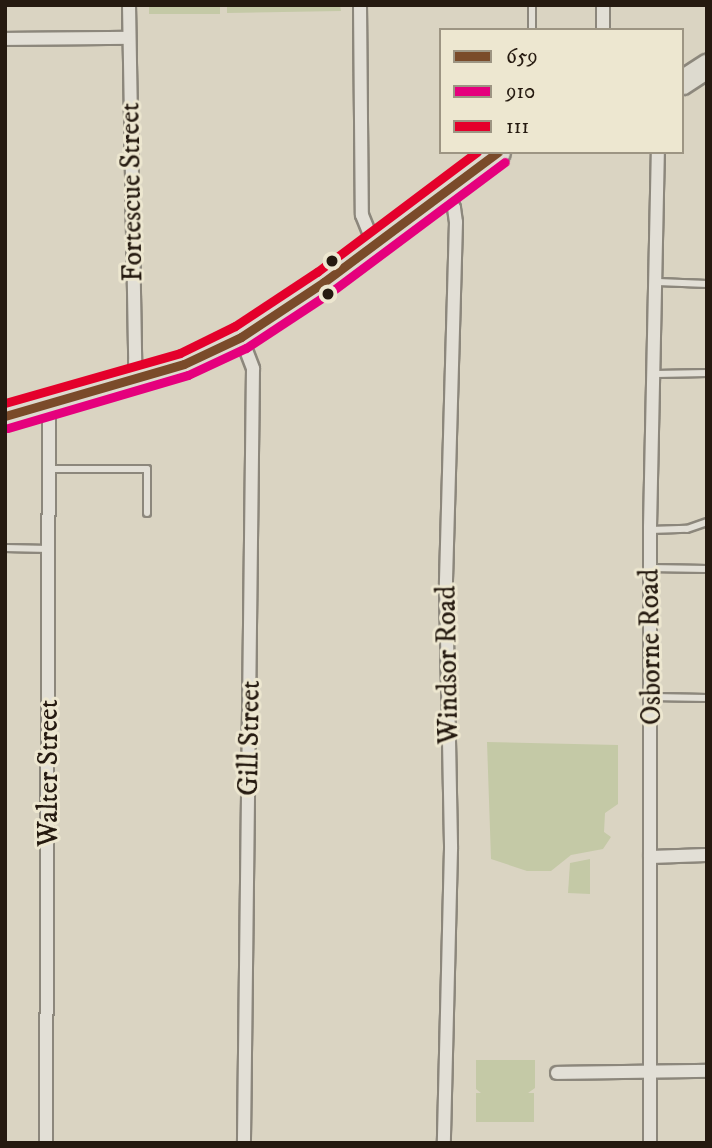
<!DOCTYPE html>
<style>
body{margin:0}
#map{position:relative;width:712px;height:1148px;overflow:hidden;background:#dad4c2;font-family:"IM FELL DW Pica",serif}
div>[style]{position:absolute}
[style*='--x']{left:calc(var(--x)*1px);top:calc(var(--y)*1px);width:calc(var(--w)*1px);rotate:calc(var(--a)*1deg)}
.green>*{inset:0;background:#c4c9a6;transform-origin:0 0}
.roads{filter:drop-shadow(2px 0 #8c877c) drop-shadow(-2px 0 #8c877c) drop-shadow(0 2px #8c877c) drop-shadow(0 -2px #8c877c)}
.lane>*{height:6px;margin:-3px;padding:0 3px;transform-origin:3px;border-radius:3px;background:#e2dfd6}
.street>*{height:12px;margin:-6px;padding:0 6px;transform-origin:6px;border-radius:6px;background:#e2dfd6}
.highway>*{height:23px;margin:-11.5px;padding:0 11.5px;transform-origin:11.5px;border-radius:11.5px;background:#dddacf}
.bus-1>*{height:9px;margin:-4.5px;padding:0 4.5px;transform-origin:4.5px;border-radius:4.5px;background:#7a4b2a}
.bus-2>*{height:9px;margin:-4.5px;padding:0 4.5px;transform-origin:4.5px;border-radius:4.5px;background:#e5007d}
.bus-3>*{height:9px;margin:-4.5px;padding:0 4.5px;transform-origin:4.5px;border-radius:4.5px;background:#e4002b}
.dots>*{width:19px;height:19px;translate:-50% -50%;box-sizing:border-box;border:4px solid #ede7d0;border-radius:50%}
span{translate:-50% -50%;white-space:nowrap;text-align:center;line-height:1.15;-webkit-text-stroke:6px #ede7d0;paint-order:stroke}
.street-label{font-size:28px;color:#251a10}
.frame{position:absolute;inset:0;border:7px solid #251a10;pointer-events:none}
.legend{position:absolute;left:439px;top:28px;width:245px;height:126px;box-sizing:border-box;background:#ede7d0;border:2px solid #9d9583;margin:0;padding:9px 12px;list-style:none;font-size:21px;color:#251a10}
.legend li{display:flex;align-items:center;gap:14px;height:35px}
.legend b{width:35px;border:2px solid #9d9583}
</style>
<div id="map">
<div class="green">
<i style="left:149px;top:5px;width:71px;height:9px"></i>
<i style="clip-path:polygon(227px 5px,340px 5px,341px 11px,227px 13px)"></i>
<i style="clip-path:polygon(487px 742px,618px 745px,618px 804px,605px 813px,604px 832px,611px 837px,603px 849px,571px 855px,551px 871px,527px 871px,491px 859px)"></i>
<i style="clip-path:polygon(590px 859px,590px 894px,568px 893px,570px 863px)"></i>
<i style="clip-path:polygon(476px 1060px,535px 1060px,535px 1088px,528px 1093px,534px 1093px,534px 1122px,476px 1122px,476px 1093px,481px 1093px,476px 1089px)"></i>
</div>
<div class="roads">
<div class="lane">
<i style="--x:532;--y:5;--w:25;--a:90"></i>
<i style="--x:658;--y:282;--w:49;--a:2.3"></i>
<i style="--x:656;--y:374;--w:51;--a:-1.1"></i>
<i style="--x:52;--y:469;--w:95;--a:0"></i>
<i style="--x:147;--y:469;--w:44;--a:90"></i>
<i style="--x:650;--y:530;--w:37;--a:-2"></i>
<i style="--x:687;--y:529;--w:21;--a:-19"></i>
<i style="--x:5;--y:548;--w:44;--a:1.3"></i>
<i style="--x:650;--y:568;--w:57;--a:1"></i>
<i style="--x:652;--y:697;--w:55;--a:1"></i>
</div>
<div class="street">
<i style="--x:129;--y:5;--w:357;--a:89"></i>
<i style="--x:135;--y:362;--w:18;--a:74"></i>
<i style="--x:360;--y:5;--w:210;--a:89.5"></i>
<i style="--x:362;--y:215;--w:31;--a:68"></i>
<i style="--x:603;--y:5;--w:25;--a:90"></i>
<i style="--x:5;--y:39;--w:124;--a:-0.5"></i>
<i style="--x:443;--y:192;--w:19;--a:55"></i>
<i style="--x:454;--y:208;--w:14;--a:82"></i>
<i style="--x:456;--y:222;--w:362;--a:91.6"></i>
<i style="--x:446;--y:584;--w:265;--a:88.9"></i>
<i style="--x:451;--y:849;--w:294;--a:91.4"></i>
<i style="--x:241;--y:337;--w:34;--a:69"></i>
<i style="--x:253;--y:369;--w:774;--a:90.67"></i>
<i style="--x:650;--y:857;--w:57;--a:-2"></i>
<i style="--x:557;--y:1073;--w:150;--a:-0.8"></i>
<i style="--x:46;--y:1143;--w:739;--a:-89.77"></i>
<i style="--x:650;--y:1143;--w:616;--a:-90"></i>
<i style="--x:650;--y:527;--w:375;--a:-88.8"></i>
</div>
<div class="highway">
<i style="--x:682;--y:82;--w:30;--a:-33"></i>
<i style="--x:5;--y:416;--w:186;--a:-16.2"></i>
<i style="--x:184;--y:364;--w:63;--a:-25.3"></i>
<i style="--x:241;--y:337;--w:100;--a:-33.5"></i>
<i style="--x:324;--y:282;--w:217;--a:-36.8"></i>
</div>
</div>
<div class="bus-1">
<i style="--x:5;--y:416;--w:186;--a:-16.2"></i>
<i style="--x:184;--y:364;--w:63;--a:-25.3"></i>
<i style="--x:241;--y:337;--w:100;--a:-33.5"></i>
<i style="--x:324;--y:282;--w:217;--a:-36.8"></i>
</div>
<div class="bus-2">
<i style="--x:8;--y:428;--w:188;--a:-16.4"></i>
<i style="--x:188;--y:375;--w:64;--a:-25"></i>
<i style="--x:246;--y:348;--w:102;--a:-33.4"></i>
<i style="--x:331;--y:292;--w:217;--a:-36.8"></i>
</div>
<div class="bus-3">
<i style="--x:5;--y:403;--w:182;--a:-15.9"></i>
<i style="--x:180;--y:353;--w:61;--a:-26.1"></i>
<i style="--x:235;--y:326;--w:98;--a:-33.4"></i>
<i style="--x:317;--y:272;--w:200;--a:-36.9"></i>
</div>
<div class="dots">
<i style="left:332px;top:261px;background:#251a10"></i>
<i style="left:328px;top:294px;background:#251a10"></i>
</div>
<div class="street-label">
<span style="left:132px;top:192px;rotate:-91deg">Fortescue Street</span>
<span style="left:651px;top:647px;rotate:-91deg">Osborne Road</span>
<span style="left:448px;top:665px;rotate:-91deg">Windsor Road</span>
<span style="left:250px;top:738px;rotate:-89deg">Gill Street</span>
<span style="left:49px;top:773px;rotate:-90deg">Walter Street</span>
</div>
<div class="frame"></div>
<ul class="legend">
<li><b style="height:9px;background:#7a4b2a"></b>659</li>
<li><b style="height:9px;background:#e5007d"></b>910</li>
<li><b style="height:9px;background:#e4002b"></b>111</li>
</ul>
</div>
